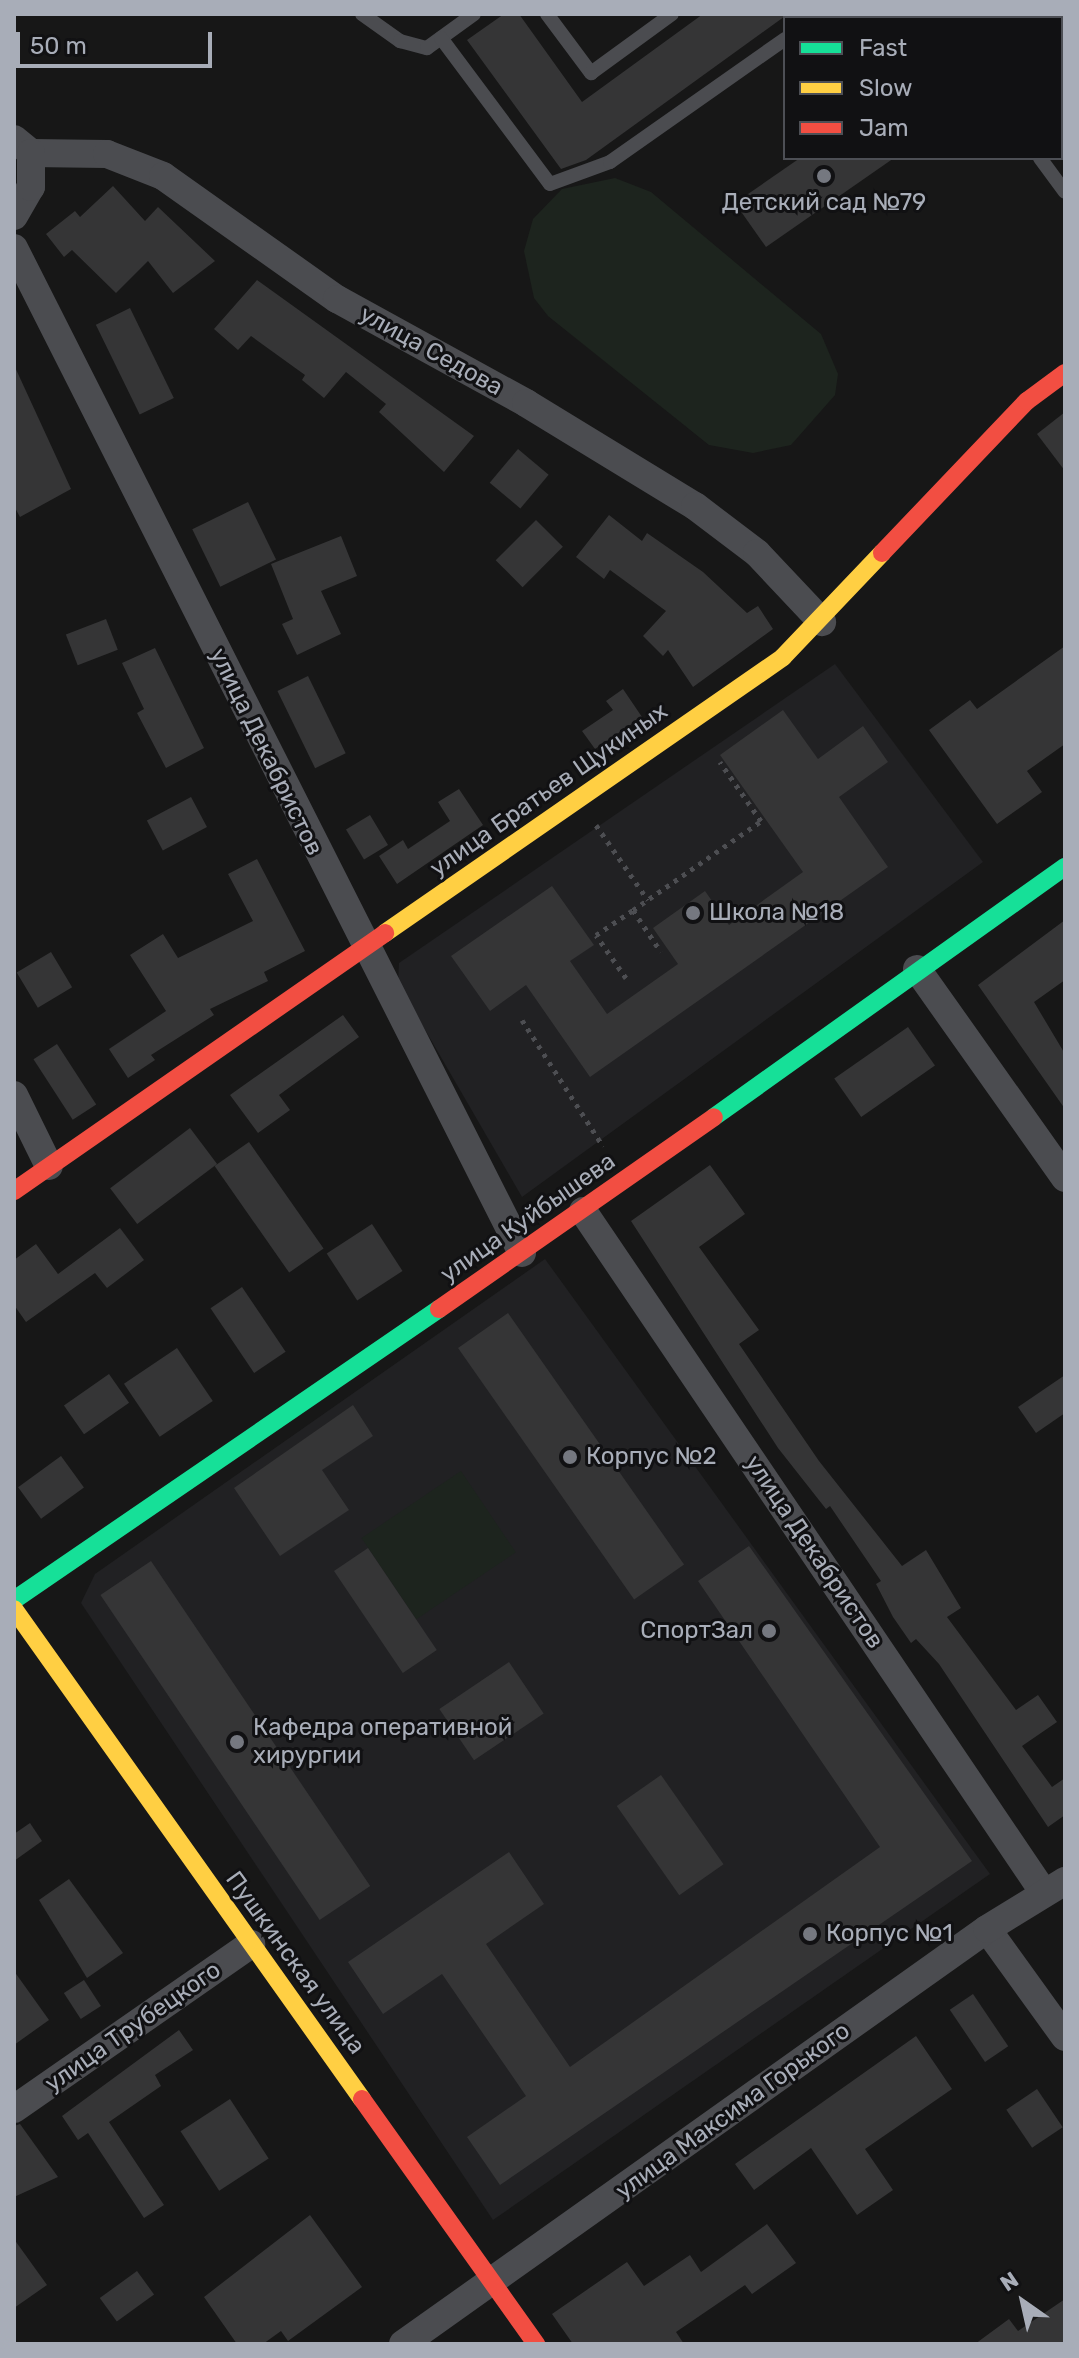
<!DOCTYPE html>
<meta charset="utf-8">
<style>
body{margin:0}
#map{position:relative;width:1079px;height:2358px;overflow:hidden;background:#171717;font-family:Rubik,sans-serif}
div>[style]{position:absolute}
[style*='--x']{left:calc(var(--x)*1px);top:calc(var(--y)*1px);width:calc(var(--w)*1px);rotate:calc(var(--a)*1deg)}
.built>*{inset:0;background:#212123}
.green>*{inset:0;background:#1d241e;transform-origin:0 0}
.building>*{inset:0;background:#353536;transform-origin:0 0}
.path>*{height:5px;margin-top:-2.5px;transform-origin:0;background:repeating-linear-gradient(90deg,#4d4e52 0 4px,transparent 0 10px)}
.lane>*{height:14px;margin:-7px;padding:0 7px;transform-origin:7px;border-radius:7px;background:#4b4c50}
.street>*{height:28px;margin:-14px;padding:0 14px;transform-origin:14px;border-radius:14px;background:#4b4c50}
.fast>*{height:18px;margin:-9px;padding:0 9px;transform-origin:9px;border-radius:9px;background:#16e098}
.slow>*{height:18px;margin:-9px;padding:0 9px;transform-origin:9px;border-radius:9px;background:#ffcf43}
.jam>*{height:18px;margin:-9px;padding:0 9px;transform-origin:9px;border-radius:9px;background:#f24e42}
.dots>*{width:22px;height:22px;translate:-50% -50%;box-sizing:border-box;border:4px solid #111113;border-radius:50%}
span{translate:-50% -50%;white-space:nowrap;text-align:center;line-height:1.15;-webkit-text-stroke:6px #111113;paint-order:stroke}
.poi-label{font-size:24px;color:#a8adb8}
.left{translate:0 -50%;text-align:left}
.right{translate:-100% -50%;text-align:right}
.street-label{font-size:24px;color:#a8adb8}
.frame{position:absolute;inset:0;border:16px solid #a8adb8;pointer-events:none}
.legend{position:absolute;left:783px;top:16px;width:280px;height:144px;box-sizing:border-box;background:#111113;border:2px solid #4d4f55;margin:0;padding:10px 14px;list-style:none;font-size:24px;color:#a8adb8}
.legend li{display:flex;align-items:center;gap:16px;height:40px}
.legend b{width:40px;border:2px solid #4d4f55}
.north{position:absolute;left:983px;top:2262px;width:80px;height:80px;-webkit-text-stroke:6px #111113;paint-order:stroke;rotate:326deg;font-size:22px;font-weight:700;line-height:32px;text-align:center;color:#a8adb8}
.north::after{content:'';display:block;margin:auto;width:28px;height:36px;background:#a8adb8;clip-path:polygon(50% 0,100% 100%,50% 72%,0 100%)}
.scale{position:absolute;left:16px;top:32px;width:196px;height:36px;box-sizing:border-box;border:4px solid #a8adb8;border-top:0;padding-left:10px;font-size:24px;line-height:28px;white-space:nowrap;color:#a8adb8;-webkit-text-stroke:6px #111113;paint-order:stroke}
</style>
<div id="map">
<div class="built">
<i style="clip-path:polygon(835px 664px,983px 862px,522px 1197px,398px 983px,399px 963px)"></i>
<i style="clip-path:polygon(545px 1259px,990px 1874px,493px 2220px,81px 1603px,95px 1574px)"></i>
</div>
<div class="green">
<i style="clip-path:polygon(615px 178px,651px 192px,821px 334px,838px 374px,835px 395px,791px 445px,753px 453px,709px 445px,548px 316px,534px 298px,524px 251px,533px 219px,562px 189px)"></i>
<i style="left:461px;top:1471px;width:98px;height:120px;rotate:56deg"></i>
</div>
<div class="building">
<i style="clip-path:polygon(504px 14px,519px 14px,582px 102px,703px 14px,788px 14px,586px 160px,561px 169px,467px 40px)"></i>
<i style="clip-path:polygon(800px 158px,894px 158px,766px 247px,735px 203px)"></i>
<i style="clip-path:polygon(113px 186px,145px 221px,158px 207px,215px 261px,173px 293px,148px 261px,116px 293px,72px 250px,64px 257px,46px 234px,75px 211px,80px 217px)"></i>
<i style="clip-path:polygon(257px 280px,474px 436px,444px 472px,379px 412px,386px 404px,346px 372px,324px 398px,302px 380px,305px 375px,251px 336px,238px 350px,214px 329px)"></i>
<i style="left:130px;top:308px;width:100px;height:38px;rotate:64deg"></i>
<i style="clip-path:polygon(14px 365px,71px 489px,20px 517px,14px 506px)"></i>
<i style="clip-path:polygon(1065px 412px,1065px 471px,1037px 434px)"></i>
<i style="left:518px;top:449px;width:40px;height:44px;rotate:40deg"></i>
<i style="left:248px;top:502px;width:64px;height:62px;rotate:64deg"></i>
<i style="clip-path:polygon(609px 515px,642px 541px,647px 533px,703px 572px,747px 613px,758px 606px,773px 629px,693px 687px,668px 650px,663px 656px,643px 636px,666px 611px,610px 570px,604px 579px,576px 557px)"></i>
<i style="left:536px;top:520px;width:38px;height:57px;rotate:45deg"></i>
<i style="clip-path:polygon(341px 536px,357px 576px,321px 591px,341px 634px,297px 655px,282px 624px,293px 619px,271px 564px)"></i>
<i style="left:106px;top:619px;width:33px;height:43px;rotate:69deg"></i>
<i style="clip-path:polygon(1065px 646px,1065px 744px,1027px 771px,1042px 792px,997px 824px,929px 730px,970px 700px,977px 709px)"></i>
<i style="clip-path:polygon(155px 648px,204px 748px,166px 768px,137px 713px,144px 709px,122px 663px)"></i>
<i style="left:308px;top:676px;width:86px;height:34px;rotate:64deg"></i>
<i style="clip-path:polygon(623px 689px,642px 717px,595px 749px,582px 731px,613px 710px,606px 701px)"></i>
<i style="clip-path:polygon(783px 710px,818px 759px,863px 726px,888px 762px,839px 797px,888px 867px,590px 1077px,526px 985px,490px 1011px,451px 956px,552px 886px,594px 945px,570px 961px,607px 1014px,678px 964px,653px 928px,705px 891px,729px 925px,803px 872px,720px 755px)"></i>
<i style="clip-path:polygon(459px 789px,483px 825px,397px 884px,379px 856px,403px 840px,408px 849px,450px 821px,438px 802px)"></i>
<i style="left:191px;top:797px;width:34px;height:50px;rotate:62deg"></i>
<i style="left:370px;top:815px;width:35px;height:28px;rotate:59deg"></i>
<i style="clip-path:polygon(257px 859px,305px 951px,264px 972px,268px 981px,210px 1009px,214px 1015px,151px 1055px,155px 1060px,128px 1078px,109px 1049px,166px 1011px,130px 955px,163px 934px,178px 958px,253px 921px,228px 874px)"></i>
<i style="clip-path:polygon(1065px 920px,1065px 980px,1034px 1002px,1065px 1054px,1065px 1109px,978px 985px)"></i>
<i style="left:51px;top:952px;width:41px;height:40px;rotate:59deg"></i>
<i style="clip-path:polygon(343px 1015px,359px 1037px,279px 1095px,290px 1110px,258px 1133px,230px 1095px)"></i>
<i style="left:908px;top:1027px;width:47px;height:90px;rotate:55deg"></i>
<i style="left:57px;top:1044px;width:72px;height:28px;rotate:57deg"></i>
<i style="left:190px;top:1128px;width:45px;height:100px;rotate:53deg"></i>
<i style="left:249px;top:1142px;width:130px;height:42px;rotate:55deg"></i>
<i style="clip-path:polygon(710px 1165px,745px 1214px,699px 1247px,759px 1330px,739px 1344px,819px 1461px,902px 1566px,926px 1550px,961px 1608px,947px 1617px,1016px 1710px,1038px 1695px,1057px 1722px,1022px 1746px,1052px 1787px,1065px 1778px,1065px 1815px,1048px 1827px,939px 1664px,916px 1639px,911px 1643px,893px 1617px,876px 1584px,881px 1581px,830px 1506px,826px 1509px,778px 1448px,631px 1221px)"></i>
<i style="left:372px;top:1224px;width:56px;height:54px;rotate:57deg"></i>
<i style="clip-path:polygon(120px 1228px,144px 1260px,107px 1288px,95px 1273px,26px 1322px,14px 1305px,14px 1260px,36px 1244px,58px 1274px)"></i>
<i style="left:242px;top:1287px;width:78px;height:38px;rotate:56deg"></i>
<i style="left:508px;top:1313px;width:307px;height:61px;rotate:55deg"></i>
<i style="left:177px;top:1348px;width:64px;height:64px;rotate:56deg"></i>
<i style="left:109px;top:1374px;width:35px;height:55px;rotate:55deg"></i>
<i style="clip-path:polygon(1065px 1375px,1065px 1413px,1036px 1433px,1018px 1407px)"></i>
<i style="clip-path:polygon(353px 1405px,373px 1436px,322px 1470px,349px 1510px,280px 1556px,234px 1488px)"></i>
<i style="left:61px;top:1456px;width:39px;height:53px;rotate:54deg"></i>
<i style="clip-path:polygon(749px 1546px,972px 1861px,500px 2185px,467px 2137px,526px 2096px,442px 1974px,383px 2014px,348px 1962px,509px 1852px,544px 1904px,486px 1944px,570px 2067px,880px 1847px,698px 1581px)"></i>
<i style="left:368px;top:1548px;width:123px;height:41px;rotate:56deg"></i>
<i style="left:151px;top:1561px;width:392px;height:61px;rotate:56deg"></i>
<i style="left:509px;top:1662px;width:62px;height:84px;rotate:56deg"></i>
<i style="left:661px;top:1775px;width:109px;height:54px;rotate:55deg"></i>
<i style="clip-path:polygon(30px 1823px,42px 1841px,14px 1861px,14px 1834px)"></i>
<i style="clip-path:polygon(69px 1879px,123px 1953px,87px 1978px,39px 1900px)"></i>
<i style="clip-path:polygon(14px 1971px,49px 2020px,14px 2045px)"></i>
<i style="left:84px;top:1980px;width:31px;height:24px;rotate:57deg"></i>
<i style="left:973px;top:1994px;width:63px;height:28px;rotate:56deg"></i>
<i style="clip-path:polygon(179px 2030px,193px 2050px,155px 2075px,161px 2086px,109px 2122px,164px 2205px,144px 2218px,88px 2133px,78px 2140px,62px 2116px)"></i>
<i style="clip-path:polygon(916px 2036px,952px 2089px,865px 2149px,893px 2190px,857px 2215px,811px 2148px,754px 2190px,735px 2164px)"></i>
<i style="left:1037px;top:2089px;width:46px;height:37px;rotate:56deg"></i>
<i style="left:230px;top:2099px;width:71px;height:59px;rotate:57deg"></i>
<i style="clip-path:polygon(20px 2124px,58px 2177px,14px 2197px,14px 2126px)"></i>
<i style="clip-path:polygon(310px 2215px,362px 2287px,288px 2341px,281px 2331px,263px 2344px,237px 2344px,204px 2297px)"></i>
<i style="clip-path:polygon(767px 2224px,796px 2263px,752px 2294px,745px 2285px,676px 2332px,684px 2344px,573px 2344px,552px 2314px,627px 2262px,644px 2286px,690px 2255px,701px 2272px)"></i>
<i style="clip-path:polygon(14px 2239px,47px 2285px,14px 2308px)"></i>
<i style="left:137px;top:2271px;width:29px;height:46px;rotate:54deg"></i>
<i style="clip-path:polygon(1065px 2299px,1065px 2344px,975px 2344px,1009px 2319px,1018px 2331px)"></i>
</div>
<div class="path">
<i style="--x:898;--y:14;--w:6;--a:45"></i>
<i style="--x:912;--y:14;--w:5;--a:53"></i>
<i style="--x:596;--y:825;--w:91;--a:55.3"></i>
<i style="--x:633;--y:910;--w:156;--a:-34.8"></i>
<i style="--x:761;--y:821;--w:72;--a:-124.8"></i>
<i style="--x:626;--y:978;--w:52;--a:-124.9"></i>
<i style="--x:596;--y:935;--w:45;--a:-34"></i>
<i style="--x:633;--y:910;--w:50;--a:56.3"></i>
<i style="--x:522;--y:1020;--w:150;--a:57.3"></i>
</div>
<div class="lane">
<i style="--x:362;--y:14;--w:47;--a:35.4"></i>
<i style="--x:400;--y:41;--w:28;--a:15"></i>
<i style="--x:427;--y:48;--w:58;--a:-35.9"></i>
<i style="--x:547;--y:14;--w:74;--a:53.3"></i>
<i style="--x:591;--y:73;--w:100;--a:-36.1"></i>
<i style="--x:813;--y:18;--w:7;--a:-34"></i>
<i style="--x:952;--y:18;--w:6;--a:-39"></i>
<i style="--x:441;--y:38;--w:182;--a:53.3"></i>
<i style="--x:550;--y:184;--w:64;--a:-20.1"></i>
<i style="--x:610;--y:162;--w:214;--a:-35.1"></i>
<i style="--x:1061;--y:142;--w:5;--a:-37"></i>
<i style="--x:1040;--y:158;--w:42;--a:53.7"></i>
</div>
<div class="street">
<i style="--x:14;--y:139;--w:22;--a:39"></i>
<i style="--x:31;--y:153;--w:76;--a:0.8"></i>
<i style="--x:107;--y:154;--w:60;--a:21.4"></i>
<i style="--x:163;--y:176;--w:213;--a:35.3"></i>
<i style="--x:337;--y:299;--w:216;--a:28.8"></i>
<i style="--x:526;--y:403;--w:198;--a:31.4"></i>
<i style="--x:695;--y:506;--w:78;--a:37.2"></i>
<i style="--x:757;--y:553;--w:95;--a:46.7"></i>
<i style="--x:14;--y:216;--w:34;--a:-60"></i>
<i style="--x:31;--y:187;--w:34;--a:-90"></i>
<i style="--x:14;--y:248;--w:1126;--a:63.18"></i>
<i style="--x:917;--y:969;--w:256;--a:54.7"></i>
<i style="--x:14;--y:1095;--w:79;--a:63.8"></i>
<i style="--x:583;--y:1211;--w:823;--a:55.94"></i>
<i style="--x:987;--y:1929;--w:133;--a:54.2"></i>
<i style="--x:14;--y:2109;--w:289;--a:-34.8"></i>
<i style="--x:403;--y:2344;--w:716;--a:-35.4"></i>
<i style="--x:987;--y:1929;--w:92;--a:-31.6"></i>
</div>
<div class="fast">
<i style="--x:714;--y:1117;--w:431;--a:-35.5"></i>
<i style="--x:14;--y:1600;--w:515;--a:-34.4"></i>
</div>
<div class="slow">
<i style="--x:385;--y:933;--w:484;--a:-34.7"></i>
<i style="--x:783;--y:657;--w:144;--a:-46.4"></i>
<i style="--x:14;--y:1609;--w:601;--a:54.62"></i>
</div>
<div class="jam">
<i style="--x:882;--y:553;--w:210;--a:-46.4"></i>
<i style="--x:1027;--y:401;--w:47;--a:-36.4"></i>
<i style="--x:14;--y:1191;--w:452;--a:-34.8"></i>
<i style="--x:439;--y:1309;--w:335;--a:-34.9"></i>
<i style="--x:362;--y:2099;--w:301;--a:54.6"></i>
</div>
<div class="dots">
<i style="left:824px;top:176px;background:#757880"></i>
<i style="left:693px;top:913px;background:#757880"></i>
<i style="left:570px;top:1457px;background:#757880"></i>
<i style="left:769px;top:1631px;background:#757880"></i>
<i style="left:237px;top:1742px;background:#757880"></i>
<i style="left:810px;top:1934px;background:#757880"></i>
</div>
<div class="poi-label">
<span style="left:824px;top:203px">Детский сад №79</span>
<span class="left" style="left:709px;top:913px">Школа №18</span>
<span class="left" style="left:586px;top:1457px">Корпус №2</span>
<span class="right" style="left:753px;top:1631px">СпортЗал</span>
<span class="left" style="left:253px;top:1742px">Кафедра оперативной<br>хирургии</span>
<span class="left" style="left:826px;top:1934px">Корпус №1</span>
</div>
<div class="street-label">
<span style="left:431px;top:351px;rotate:29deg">улица Седова</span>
<span style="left:266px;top:752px;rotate:64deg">улица Декабристов</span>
<span style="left:549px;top:790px;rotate:-35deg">улица Братьев Щукиных</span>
<span style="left:528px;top:1218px;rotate:-35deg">улица Куйбышева</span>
<span style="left:814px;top:1552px;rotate:56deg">улица Декабристов</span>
<span style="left:295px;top:1963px;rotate:54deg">Пушкинская улица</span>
<span style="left:133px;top:2027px;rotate:-35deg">улица Трубецкого</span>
<span style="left:733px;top:2111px;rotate:-36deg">улица Максима Горького</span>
</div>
<div class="frame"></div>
<ul class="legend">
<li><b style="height:10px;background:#16e098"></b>Fast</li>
<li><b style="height:10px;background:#ffcf43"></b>Slow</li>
<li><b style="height:10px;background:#f24e42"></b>Jam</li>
</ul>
<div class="north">N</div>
<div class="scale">50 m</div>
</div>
